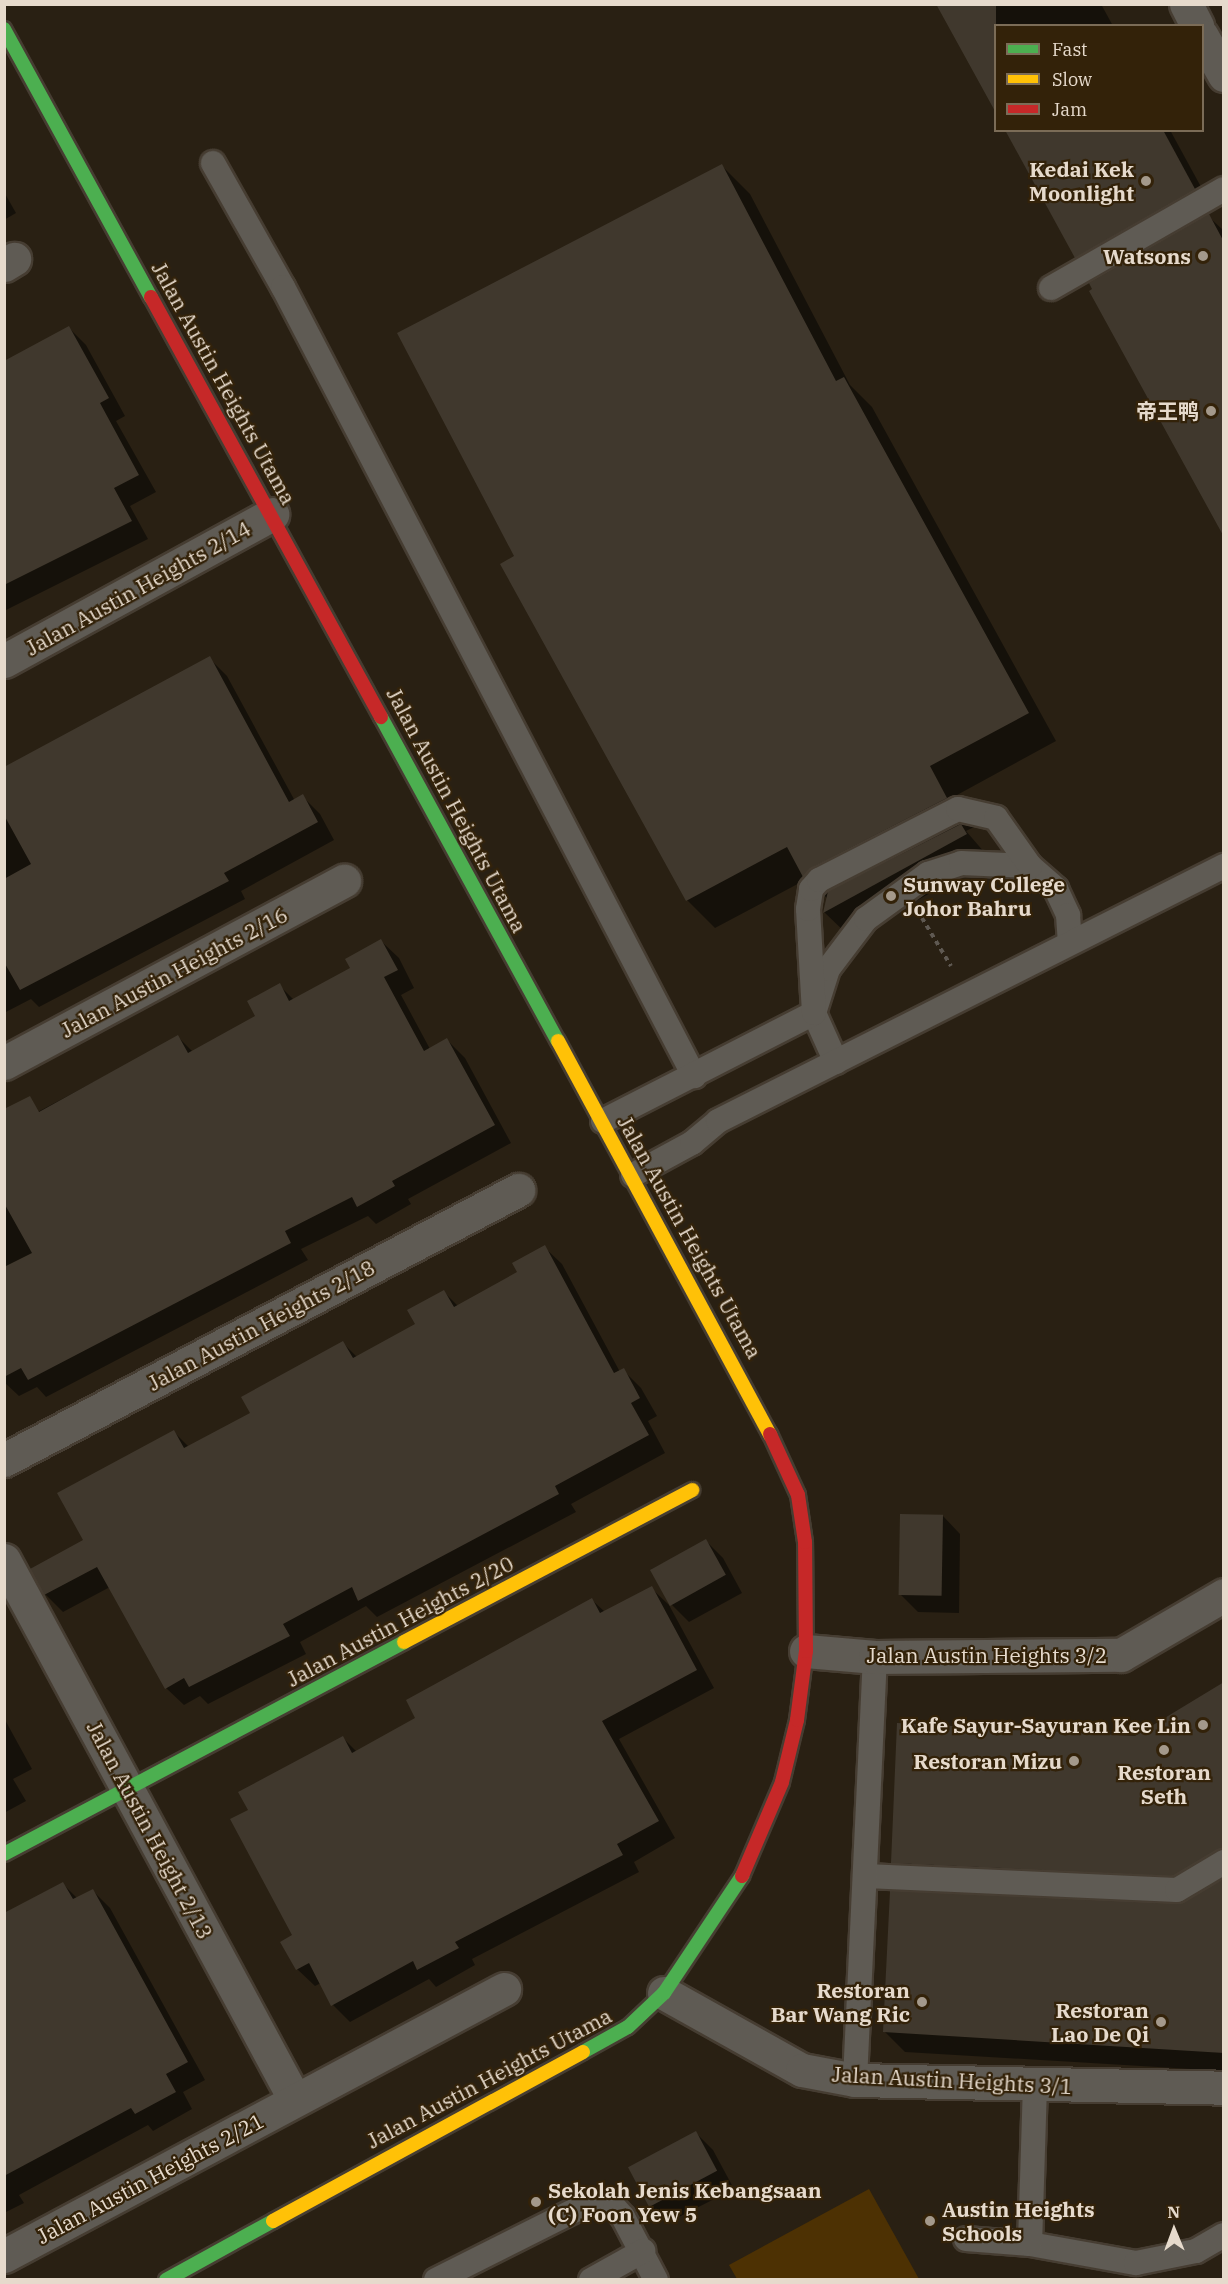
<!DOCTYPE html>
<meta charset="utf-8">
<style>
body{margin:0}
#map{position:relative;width:1228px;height:2284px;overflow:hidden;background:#292013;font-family:"IBM Plex Serif","Noto Sans SC",serif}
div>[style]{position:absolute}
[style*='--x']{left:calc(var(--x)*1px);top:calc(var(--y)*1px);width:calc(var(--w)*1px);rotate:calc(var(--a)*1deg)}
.green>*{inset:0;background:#4d3103}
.shadow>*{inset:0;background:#0007}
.building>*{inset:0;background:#40382d;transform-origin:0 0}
.path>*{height:4px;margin-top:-2px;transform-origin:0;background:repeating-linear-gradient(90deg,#5f5952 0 4.5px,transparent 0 9px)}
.roads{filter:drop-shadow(2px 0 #463d32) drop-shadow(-2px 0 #463d32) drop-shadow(0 2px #463d32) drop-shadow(0 -2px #463d32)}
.lane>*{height:24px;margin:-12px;padding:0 12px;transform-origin:12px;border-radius:12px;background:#5f5b54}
.street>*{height:33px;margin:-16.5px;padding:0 16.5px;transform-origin:16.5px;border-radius:16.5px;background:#5f5b54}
.fast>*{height:14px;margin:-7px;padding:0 7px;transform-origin:7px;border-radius:7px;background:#4caf50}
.slow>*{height:14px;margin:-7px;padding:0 7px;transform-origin:7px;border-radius:7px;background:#ffc107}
.jam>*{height:14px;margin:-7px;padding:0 7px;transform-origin:7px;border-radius:7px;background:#c62828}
.dots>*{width:16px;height:16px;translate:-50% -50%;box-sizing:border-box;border:3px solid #332209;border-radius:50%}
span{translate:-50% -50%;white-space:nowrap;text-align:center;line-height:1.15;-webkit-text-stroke:4.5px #332209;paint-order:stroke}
.poi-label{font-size:21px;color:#e6dacc;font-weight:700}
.right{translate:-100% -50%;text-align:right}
.left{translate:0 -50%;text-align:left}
.street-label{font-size:21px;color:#e6dacc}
.frame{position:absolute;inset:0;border:6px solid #e6dacc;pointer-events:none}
.legend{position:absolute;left:994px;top:24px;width:210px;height:108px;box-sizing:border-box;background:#332209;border:2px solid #7b6c57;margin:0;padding:8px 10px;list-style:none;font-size:18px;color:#e6dacc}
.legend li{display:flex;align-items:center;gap:12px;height:30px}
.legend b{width:30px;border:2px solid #7b6c57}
.north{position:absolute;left:1144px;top:2200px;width:60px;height:60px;-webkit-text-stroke:4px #332209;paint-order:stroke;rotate:359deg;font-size:16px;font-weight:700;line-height:24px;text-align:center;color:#e6dacc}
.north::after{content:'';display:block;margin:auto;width:21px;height:27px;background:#e6dacc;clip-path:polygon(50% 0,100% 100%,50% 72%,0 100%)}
</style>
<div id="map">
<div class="green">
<i style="clip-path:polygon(869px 2189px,919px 2279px,737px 2279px,729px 2265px)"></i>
</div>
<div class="shadow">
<i style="clip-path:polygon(939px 4px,1101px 4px,1113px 26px,996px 26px)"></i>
<i style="clip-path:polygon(1007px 130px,1170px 130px,1212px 207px,1094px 274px,1076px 257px)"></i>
<i style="clip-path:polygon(722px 166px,750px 194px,850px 385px,872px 407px,1056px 741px,957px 795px,974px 827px,966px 831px,991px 860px,850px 937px,824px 912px,828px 899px,807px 879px,715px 928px,687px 900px,502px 565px,516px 557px)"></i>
<i style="clip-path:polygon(4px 192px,16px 213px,4px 220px)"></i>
<i style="clip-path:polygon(1208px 216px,1224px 231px,1224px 534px)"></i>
<i style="clip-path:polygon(69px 328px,86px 345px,125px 416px,116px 421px,156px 492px,130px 506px,148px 539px,4px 611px,4px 362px)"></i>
<i style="clip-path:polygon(209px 658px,227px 676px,295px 801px,302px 796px,320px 814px,334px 840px,241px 891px,245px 899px,39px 1007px,31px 999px,4px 1013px,4px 769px)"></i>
<i style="clip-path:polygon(381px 941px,399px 958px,414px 988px,401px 995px,430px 1049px,447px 1040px,465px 1058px,511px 1143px,408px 1199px,411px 1204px,376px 1224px,368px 1216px,301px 1249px,308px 1260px,46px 1397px,37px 1387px,19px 1396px,4px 1382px,4px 1130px,178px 1037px,193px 1052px,257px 1016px,279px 985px,294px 1000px,352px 968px)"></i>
<i style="clip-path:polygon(544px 1247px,562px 1264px,620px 1372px,623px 1370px,641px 1388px,657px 1416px,648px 1421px,665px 1453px,571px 1504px,576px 1512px,377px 1617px,366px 1606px,300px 1642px,306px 1654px,208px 1704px,200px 1696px,184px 1705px,166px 1688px,110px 1587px,63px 1612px,45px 1594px,174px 1432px,189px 1447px,252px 1413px,343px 1343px,357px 1357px,417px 1325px,444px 1292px,458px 1306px,519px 1273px)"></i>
<i style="clip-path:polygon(943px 1516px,960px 1534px,959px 1613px,918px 1612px,900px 1594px)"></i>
<i style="clip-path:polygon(706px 1541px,723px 1558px,742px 1593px,689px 1622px,671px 1604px,652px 1569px)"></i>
<i style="clip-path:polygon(651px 1588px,669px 1605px,714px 1688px,619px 1739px,675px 1838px,634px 1862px,639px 1872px,472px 1959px,475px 1965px,436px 1987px,429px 1979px,350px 2022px,333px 2005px,321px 1983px,315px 1986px,297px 1969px,295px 1935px,250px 1810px,343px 1738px,357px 1752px,417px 1718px,592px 1600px,605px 1612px)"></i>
<i style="clip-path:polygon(1224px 1683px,1224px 2071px,905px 2052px,885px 2032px,1196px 1895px,913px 1883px,893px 1862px,1135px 1737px)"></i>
<i style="clip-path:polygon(4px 1718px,32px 1769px,13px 1779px,26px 1801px,4px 1813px)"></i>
<i style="clip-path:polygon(62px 1883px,77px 1898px,92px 1890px,110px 1908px,205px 2080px,183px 2092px,192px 2109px,153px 2131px,148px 2125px,19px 2195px,24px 2203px,4px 2213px,4px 1914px)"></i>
<i style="clip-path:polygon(695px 2132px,713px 2150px,734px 2189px,667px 2223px,650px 2206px)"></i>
</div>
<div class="building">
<i style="clip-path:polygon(936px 4px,996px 4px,996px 113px,963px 53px)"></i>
<i style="clip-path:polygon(1005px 130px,1163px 130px,1195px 189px,1075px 258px)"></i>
<i style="clip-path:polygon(722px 164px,836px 381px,844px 377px,1029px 713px,930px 766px,947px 798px,813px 867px,803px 877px,787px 847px,686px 901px,500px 564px,514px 556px,397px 333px)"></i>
<i style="clip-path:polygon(1209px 214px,1224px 242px,1224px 537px,1089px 291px,1092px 289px,1089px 283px)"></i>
<i style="clip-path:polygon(69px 326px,109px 398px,100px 403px,139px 475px,114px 488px,132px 521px,4px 585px,4px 361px)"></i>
<i style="clip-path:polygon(210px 656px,289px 802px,303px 794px,318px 822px,224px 873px,229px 881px,20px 990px,4px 962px,4px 879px,31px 864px,4px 815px,4px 767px)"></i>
<i style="clip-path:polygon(961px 824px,967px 834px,823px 913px,828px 891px)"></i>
<i style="clip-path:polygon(381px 939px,398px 970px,384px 977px,424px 1051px,447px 1038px,495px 1125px,392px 1181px,395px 1186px,357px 1207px,352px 1197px,285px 1231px,291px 1243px,28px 1380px,21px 1368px,4px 1377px,4px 1267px,32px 1253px,4px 1203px,4px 1109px,30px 1096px,39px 1112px,178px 1035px,188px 1053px,255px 1016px,247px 1001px,280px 983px,289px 1001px,350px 968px,345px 959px)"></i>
<i style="clip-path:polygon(545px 1245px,614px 1373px,624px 1368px,640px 1398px,631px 1403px,649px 1435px,555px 1486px,559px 1494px,358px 1601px,352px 1587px,283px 1624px,290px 1636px,189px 1687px,184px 1678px,165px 1689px,97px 1567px,44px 1595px,30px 1569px,83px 1540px,57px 1493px,174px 1430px,184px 1448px,250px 1413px,241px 1397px,343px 1341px,353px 1358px,415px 1324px,407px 1310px,444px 1290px,454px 1307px,517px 1272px,512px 1263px)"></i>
<i style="left:900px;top:1514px;width:43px;height:81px;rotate:1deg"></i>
<i style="left:706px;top:1539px;width:41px;height:64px;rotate:61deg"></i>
<i style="clip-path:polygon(652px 1586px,697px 1670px,602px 1721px,659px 1821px,617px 1844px,623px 1855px,455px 1942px,459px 1948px,417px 1970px,413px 1961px,331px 2006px,309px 1963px,296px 1970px,280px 1942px,292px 1935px,230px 1819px,248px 1810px,238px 1792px,343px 1736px,352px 1753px,415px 1718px,406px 1700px,592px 1598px,600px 1613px)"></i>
<i style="clip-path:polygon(1224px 1682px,1224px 1848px,1173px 1876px,891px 1863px,897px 1723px,1135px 1736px)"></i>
<i style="clip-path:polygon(1224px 1879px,1224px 2053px,883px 2032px,890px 1891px,1176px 1904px)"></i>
<i style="clip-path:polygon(63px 1882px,73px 1899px,93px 1889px,188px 2062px,166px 2074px,176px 2092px,135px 2114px,131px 2108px,4px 2176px,4px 1913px)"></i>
<i style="left:696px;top:2131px;width:45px;height:77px;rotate:62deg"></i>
</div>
<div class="path">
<i style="--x:922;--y:918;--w:56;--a:58.9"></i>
</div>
<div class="roads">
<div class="lane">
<i style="--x:213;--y:163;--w:142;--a:60.6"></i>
<i style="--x:283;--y:287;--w:890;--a:62.48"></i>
<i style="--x:1051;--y:288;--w:199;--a:-29.8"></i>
<i style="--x:836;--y:1062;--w:54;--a:-114.2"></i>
<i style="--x:814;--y:1013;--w:46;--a:-72.3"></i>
<i style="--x:828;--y:969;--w:63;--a:-52.8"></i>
<i style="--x:866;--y:919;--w:77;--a:-36"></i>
<i style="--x:928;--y:874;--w:35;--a:-18"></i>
<i style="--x:961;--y:863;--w:69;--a:2.5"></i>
<i style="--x:1030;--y:866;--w:35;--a:41"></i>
<i style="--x:1056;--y:889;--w:29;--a:65"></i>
<i style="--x:1068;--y:915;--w:28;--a:86"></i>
<i style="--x:603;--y:1121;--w:237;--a:-27.1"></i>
<i style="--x:814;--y:1013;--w:104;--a:-93.3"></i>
<i style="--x:808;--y:909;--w:20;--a:-81"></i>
<i style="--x:811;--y:889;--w:12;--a:-48"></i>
<i style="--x:819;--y:880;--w:156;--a:-27.1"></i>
<i style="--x:958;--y:809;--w:39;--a:13"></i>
<i style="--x:996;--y:818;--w:59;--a:54.7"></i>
<i style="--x:633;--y:1175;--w:67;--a:-28.5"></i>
<i style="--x:692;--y:1143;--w:34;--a:-40"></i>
<i style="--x:718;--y:1121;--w:567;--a:-26.75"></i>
<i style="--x:866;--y:1876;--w:311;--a:2.6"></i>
<i style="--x:1177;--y:1890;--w:55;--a:-30.8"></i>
<i style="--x:855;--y:2080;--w:423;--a:-87.3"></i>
<i style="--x:966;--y:2239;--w:64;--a:4.5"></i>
<i style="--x:1030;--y:2244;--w:108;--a:10.2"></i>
<i style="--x:1136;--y:2263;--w:61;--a:-11.3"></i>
<i style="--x:1196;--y:2251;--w:32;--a:-30"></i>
<i style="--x:1030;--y:2244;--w:159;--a:-88.2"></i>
<i style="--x:436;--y:2280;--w:176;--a:-26.7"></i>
<i style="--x:593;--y:2201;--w:23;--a:18"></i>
<i style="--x:615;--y:2208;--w:12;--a:48"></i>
<i style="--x:623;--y:2217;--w:71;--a:62.4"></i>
<i style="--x:591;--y:2280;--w:60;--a:-29.1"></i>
</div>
<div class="street">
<i style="--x:1186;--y:4;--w:25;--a:63"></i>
<i style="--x:1202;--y:36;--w:45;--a:60.6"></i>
<i style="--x:4;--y:265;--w:12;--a:-31"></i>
<i style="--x:4;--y:661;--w:306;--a:-28.7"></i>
<i style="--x:4;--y:1063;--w:386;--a:-28.2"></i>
<i style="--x:4;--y:1460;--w:581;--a:-27.71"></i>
<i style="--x:4;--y:1560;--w:613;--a:61.68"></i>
<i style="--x:806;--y:1651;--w:69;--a:5"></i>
<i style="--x:875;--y:1657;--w:246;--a:-0.5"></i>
<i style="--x:1121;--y:1655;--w:119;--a:-30.2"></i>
<i style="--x:664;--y:1993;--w:158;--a:29.2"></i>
<i style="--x:802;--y:2070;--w:54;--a:10.7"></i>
<i style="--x:855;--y:2080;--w:369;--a:1.2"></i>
<i style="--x:4;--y:2256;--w:567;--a:-28.1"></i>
</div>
<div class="fast">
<i style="--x:4;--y:29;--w:306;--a:61.3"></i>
<i style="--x:381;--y:717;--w:369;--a:61.4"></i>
<i style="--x:4;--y:1854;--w:453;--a:-27.9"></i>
<i style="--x:583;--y:2052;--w:51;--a:-29.1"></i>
<i style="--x:628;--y:2027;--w:50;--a:-43.4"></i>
<i style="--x:664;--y:1993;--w:141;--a:-56.3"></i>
<i style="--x:166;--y:2280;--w:122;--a:-28.9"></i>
</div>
<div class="slow">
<i style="--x:558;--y:1041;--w:447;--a:61.7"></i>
<i style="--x:404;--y:1642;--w:326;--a:-27.8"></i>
<i style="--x:273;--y:2221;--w:353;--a:-28.6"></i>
</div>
<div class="jam">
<i style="--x:151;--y:297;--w:479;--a:61.3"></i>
<i style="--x:742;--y:1876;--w:102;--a:-66.9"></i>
<i style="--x:782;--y:1782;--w:64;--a:-76.4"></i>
<i style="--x:797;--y:1720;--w:70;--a:-82.6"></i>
<i style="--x:806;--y:1651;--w:109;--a:-90.5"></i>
<i style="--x:805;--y:1542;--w:48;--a:-98.5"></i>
<i style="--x:798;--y:1495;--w:67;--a:-114.7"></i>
</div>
</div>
<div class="dots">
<i style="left:1146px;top:181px;background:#a4998b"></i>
<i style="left:1203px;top:256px;background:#a4998b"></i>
<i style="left:1211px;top:411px;background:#a4998b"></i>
<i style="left:891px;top:896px;background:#a4998b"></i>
<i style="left:1203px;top:1725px;background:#a4998b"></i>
<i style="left:1164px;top:1750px;background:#a4998b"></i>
<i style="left:1074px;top:1761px;background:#a4998b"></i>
<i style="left:922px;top:2002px;background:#a4998b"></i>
<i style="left:1161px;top:2022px;background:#a4998b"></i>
<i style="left:536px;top:2202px;background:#a4998b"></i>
<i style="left:930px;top:2221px;background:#a4998b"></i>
</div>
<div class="poi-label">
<span class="right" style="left:1134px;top:181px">Kedai Kek<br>Moonlight</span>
<span class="right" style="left:1191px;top:256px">Watsons</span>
<span class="right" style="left:1199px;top:411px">帝王鸭</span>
<span class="left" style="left:903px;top:896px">Sunway College<br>Johor Bahru</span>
<span class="right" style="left:1191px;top:1725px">Kafe Sayur-Sayuran Kee Lin</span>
<span class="right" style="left:1062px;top:1761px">Restoran Mizu</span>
<span style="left:1164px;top:1784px">Restoran<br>Seth</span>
<span class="right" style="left:910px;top:2002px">Restoran<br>Bar Wang Ric</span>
<span class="right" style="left:1149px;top:2022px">Restoran<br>Lao De Qi</span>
<span class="left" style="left:548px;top:2202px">Sekolah Jenis Kebangsaan<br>(C) Foon Yew 5</span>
<span class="left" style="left:942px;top:2221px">Austin Heights<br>Schools</span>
</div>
<div class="street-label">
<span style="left:224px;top:383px;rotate:61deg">Jalan Austin Heights Utama</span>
<span style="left:138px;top:588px;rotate:-29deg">Jalan Austin Heights 2/14</span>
<span style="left:457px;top:810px;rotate:62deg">Jalan Austin Heights Utama</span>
<span style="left:174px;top:972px;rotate:-28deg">Jalan Austin Heights 2/16</span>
<span style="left:690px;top:1237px;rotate:61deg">Jalan Austin Heights Utama</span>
<span style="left:261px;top:1325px;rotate:-28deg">Jalan Austin Heights 2/18</span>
<span style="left:400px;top:1621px;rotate:-28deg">Jalan Austin Heights 2/20</span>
<span style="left:987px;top:1655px">Jalan Austin Heights 3/2</span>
<span style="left:150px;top:1830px;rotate:62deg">Jalan Austin Height 2/13</span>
<span style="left:489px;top:2078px;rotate:-28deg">Jalan Austin Heights Utama</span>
<span style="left:952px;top:2080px;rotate:3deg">Jalan Austin Heights 3/1</span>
<span style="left:150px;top:2178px;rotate:-28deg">Jalan Austin Heights 2/21</span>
</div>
<div class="frame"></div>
<ul class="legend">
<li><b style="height:8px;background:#4caf50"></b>Fast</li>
<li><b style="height:8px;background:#ffc107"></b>Slow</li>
<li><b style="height:8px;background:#c62828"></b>Jam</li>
</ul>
<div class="north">N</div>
</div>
